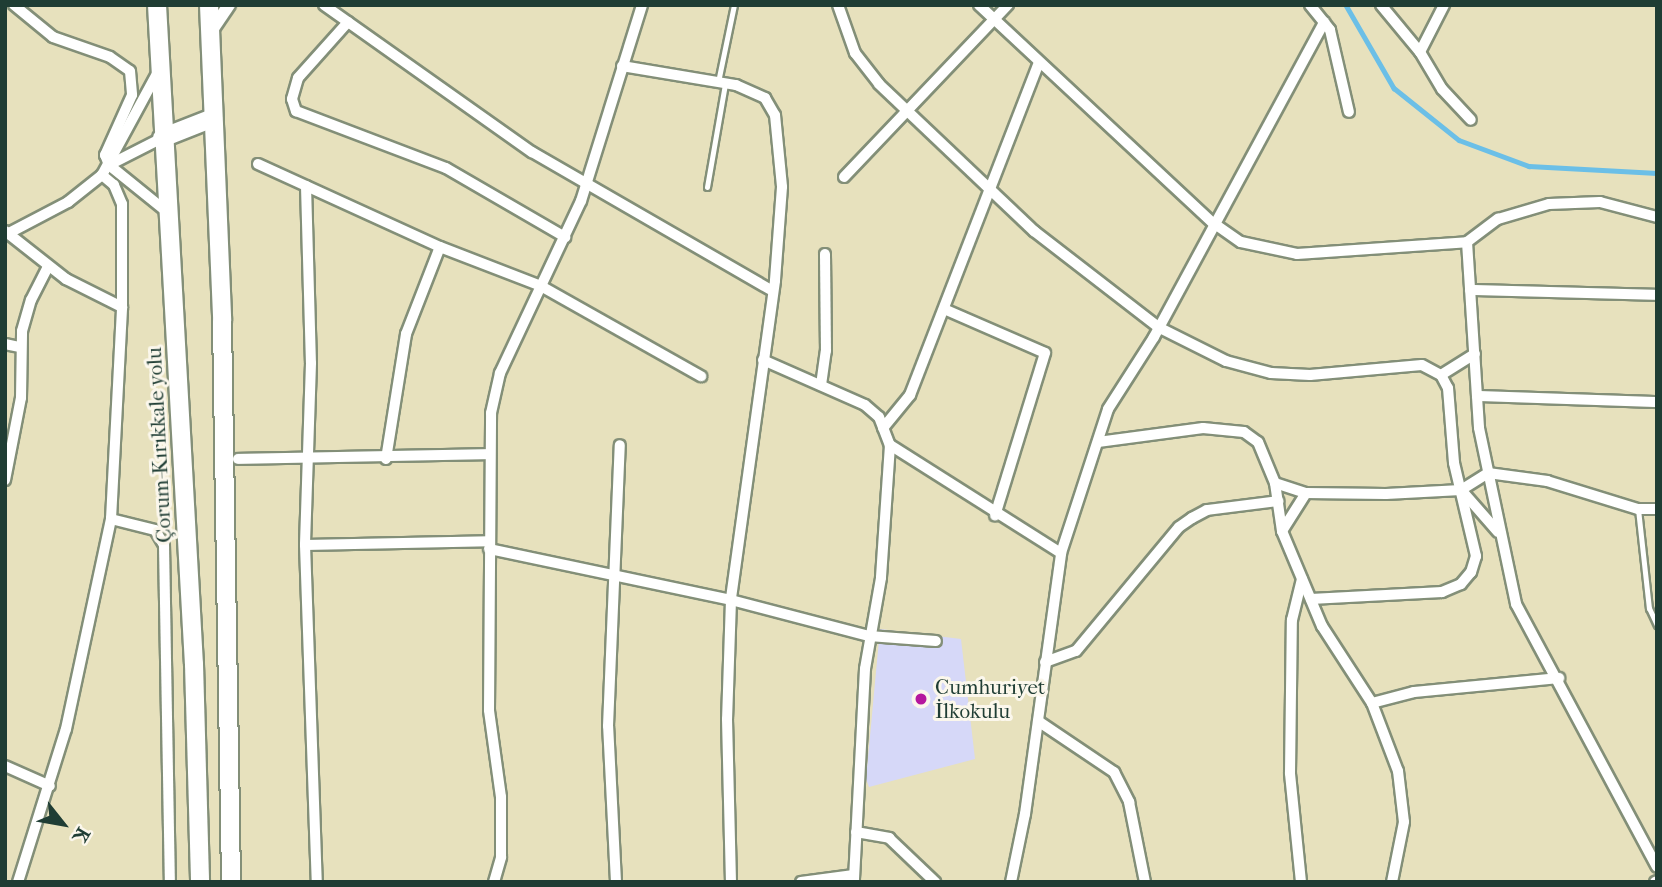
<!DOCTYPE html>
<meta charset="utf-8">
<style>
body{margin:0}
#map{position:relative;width:1662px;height:887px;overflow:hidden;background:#e7e1bd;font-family:"IM FELL French Canon",serif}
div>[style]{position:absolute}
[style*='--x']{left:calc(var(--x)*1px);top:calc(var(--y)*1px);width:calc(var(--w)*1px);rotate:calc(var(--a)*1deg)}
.built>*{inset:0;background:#d6d8f8}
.stream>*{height:4.5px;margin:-2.25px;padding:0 2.25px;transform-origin:2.25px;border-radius:2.25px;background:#6bbfe7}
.roads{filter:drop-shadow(2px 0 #838f78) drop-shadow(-2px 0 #838f78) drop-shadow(0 2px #838f78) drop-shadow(0 -2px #838f78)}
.service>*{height:5px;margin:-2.5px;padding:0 2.5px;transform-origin:2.5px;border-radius:2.5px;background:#fff}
.minor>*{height:10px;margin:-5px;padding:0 5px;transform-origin:5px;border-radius:5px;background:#fff}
.tertiary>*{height:12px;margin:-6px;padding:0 6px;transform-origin:6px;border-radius:6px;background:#fff}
.trunk>*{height:18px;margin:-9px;padding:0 9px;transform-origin:9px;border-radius:9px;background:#fff}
.dots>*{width:19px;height:19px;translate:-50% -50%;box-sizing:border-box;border:4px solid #fbf7ec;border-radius:50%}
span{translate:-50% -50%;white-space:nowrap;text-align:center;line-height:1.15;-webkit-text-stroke:6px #fbf7ec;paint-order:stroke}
.street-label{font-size:21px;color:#1f3d34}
.poi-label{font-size:21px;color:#1f3d34}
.left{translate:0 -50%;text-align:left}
.frame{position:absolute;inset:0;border:7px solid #1f3d34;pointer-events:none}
.north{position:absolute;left:28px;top:789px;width:70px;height:70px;-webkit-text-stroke:5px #fbf7ec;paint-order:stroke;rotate:121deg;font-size:19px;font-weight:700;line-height:28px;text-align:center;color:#1f3d34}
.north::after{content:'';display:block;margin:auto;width:24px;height:32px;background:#1f3d34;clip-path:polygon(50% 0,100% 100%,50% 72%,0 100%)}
</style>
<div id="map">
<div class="built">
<i style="clip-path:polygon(880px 629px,961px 639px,975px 759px,869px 787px,866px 779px)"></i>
</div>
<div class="stream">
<i style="--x:1346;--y:5;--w:96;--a:60"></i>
<i style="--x:1394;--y:88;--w:83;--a:38.7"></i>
<i style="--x:1459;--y:140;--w:75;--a:20.4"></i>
<i style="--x:1529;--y:166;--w:128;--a:3.1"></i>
</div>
<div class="roads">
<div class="service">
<i style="--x:718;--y:82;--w:79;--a:-78.3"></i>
<i style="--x:707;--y:187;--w:105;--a:-80.1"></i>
<i style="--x:1638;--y:509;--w:100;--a:83.7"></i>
<i style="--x:1649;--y:608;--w:19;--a:65"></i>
</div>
<div class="minor">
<i style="--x:14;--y:5;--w:50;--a:39.4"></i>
<i style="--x:53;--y:37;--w:60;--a:19.3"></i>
<i style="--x:110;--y:57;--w:24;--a:35"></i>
<i style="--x:130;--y:71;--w:24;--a:85"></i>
<i style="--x:132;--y:95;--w:66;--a:114.2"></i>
<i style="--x:105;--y:155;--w:11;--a:68"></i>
<i style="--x:109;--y:165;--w:75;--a:39"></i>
<i style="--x:324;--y:5;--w:255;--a:35.3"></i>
<i style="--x:532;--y:152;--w:278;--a:30"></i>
<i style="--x:838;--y:5;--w:51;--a:70.5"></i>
<i style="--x:855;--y:53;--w:39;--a:52"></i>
<i style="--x:879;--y:84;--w:214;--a:43.5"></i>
<i style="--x:1034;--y:231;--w:157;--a:37.7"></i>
<i style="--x:1158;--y:327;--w:76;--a:26.6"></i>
<i style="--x:1226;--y:361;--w:47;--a:14.9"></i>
<i style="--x:1271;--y:373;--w:39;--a:3"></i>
<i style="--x:1310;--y:375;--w:112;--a:-5.1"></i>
<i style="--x:1422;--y:365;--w:21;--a:28"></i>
<i style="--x:1441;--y:375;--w:15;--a:62"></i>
<i style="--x:1448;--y:388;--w:75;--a:85.4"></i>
<i style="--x:1454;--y:463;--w:96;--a:76.7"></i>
<i style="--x:1476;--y:556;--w:17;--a:107"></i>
<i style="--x:1471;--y:572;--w:16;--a:130"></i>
<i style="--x:1461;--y:584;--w:21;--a:157"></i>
<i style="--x:1442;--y:592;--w:131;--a:176.9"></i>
<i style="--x:979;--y:5;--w:318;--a:43"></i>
<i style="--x:1212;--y:222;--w:35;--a:35"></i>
<i style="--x:1241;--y:242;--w:57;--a:12.1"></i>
<i style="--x:1297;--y:254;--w:170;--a:-4"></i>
<i style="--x:1467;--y:242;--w:186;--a:86.3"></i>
<i style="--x:1479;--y:428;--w:180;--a:78.1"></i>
<i style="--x:1516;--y:604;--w:298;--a:61.8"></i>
<i style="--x:1310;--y:5;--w:32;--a:51"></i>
<i style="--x:1330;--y:30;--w:84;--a:77"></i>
<i style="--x:1381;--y:5;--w:61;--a:50.3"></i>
<i style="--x:1420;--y:52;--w:43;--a:59.3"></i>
<i style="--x:1442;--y:89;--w:42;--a:46.9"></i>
<i style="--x:348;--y:22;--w:75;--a:131.8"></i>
<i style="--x:298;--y:78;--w:22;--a:106"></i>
<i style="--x:292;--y:99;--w:13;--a:72"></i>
<i style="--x:296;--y:111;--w:160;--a:20.8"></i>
<i style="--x:446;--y:168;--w:138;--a:30.1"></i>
<i style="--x:1420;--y:52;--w:53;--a:-62.9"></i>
<i style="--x:622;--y:66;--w:116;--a:9.5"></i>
<i style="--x:736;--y:85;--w:32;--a:24"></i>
<i style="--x:765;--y:98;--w:20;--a:60"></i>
<i style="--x:775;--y:115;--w:72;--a:84.4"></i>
<i style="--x:782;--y:187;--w:94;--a:94.3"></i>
<i style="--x:775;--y:281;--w:322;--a:97.9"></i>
<i style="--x:731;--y:600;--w:119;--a:91.9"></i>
<i style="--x:727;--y:719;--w:163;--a:88.6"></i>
<i style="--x:258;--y:164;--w:200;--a:24.5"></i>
<i style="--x:440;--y:247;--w:108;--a:21.1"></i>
<i style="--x:541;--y:286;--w:184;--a:29.4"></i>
<i style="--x:109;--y:165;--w:59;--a:-27"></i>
<i style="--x:844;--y:177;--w:238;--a:-46.4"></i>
<i style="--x:306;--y:186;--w:177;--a:88.4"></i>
<i style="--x:311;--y:363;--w:182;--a:91.9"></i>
<i style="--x:305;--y:545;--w:337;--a:88"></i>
<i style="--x:5;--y:231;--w:78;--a:38.2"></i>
<i style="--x:66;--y:279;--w:63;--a:26.6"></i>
<i style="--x:9;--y:233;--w:67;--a:-27.7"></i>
<i style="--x:68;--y:202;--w:43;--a:-38.5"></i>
<i style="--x:102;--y:175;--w:117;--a:-61.5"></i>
<i style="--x:1467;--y:242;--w:39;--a:-37"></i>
<i style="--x:1498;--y:219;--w:53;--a:-16.4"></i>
<i style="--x:1549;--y:204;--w:51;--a:-2.2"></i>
<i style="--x:1600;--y:202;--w:59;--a:14.7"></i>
<i style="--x:1470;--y:290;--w:187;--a:1.5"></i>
<i style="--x:944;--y:309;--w:110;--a:23.5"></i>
<i style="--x:1045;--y:353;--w:170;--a:107.1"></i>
<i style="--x:5;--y:344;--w:14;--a:12"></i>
<i style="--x:763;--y:360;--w:111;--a:23.8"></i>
<i style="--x:865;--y:405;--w:18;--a:41"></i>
<i style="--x:879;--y:417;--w:30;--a:69"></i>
<i style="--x:890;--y:445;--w:133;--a:93.9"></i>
<i style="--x:881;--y:578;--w:92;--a:100"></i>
<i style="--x:865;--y:669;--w:213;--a:93"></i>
<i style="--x:1441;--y:375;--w:40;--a:-32"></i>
<i style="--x:821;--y:385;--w:34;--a:-82"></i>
<i style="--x:826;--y:351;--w:97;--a:-90.6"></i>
<i style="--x:1477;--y:396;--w:180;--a:1.9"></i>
<i style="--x:883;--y:428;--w:43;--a:-50.7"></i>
<i style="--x:910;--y:395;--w:356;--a:-68.8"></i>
<i style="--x:1098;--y:442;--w:106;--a:-7.6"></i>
<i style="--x:1203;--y:428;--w:41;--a:5.6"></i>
<i style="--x:1244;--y:432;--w:17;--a:36"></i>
<i style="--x:1258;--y:442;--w:44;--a:67.5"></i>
<i style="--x:1275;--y:483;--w:49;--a:81.7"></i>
<i style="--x:1282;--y:531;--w:103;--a:67.2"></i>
<i style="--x:1322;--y:626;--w:92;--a:57"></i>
<i style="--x:1372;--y:703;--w:73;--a:69.1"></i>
<i style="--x:1398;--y:771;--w:51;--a:83.3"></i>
<i style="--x:1404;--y:822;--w:61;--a:101.3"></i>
<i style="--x:890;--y:445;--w:202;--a:32.3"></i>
<i style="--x:238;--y:459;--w:252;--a:-1.1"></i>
<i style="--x:386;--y:459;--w:127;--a:-80.9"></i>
<i style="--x:406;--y:334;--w:93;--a:-68.7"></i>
<i style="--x:5;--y:480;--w:84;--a:-79"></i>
<i style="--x:21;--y:398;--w:67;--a:-89.1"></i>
<i style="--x:22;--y:331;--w:32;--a:-74"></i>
<i style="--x:31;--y:300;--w:38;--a:-63"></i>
<i style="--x:1275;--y:483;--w:33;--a:18"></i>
<i style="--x:1306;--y:493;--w:80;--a:0.7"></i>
<i style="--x:1386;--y:494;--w:75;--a:-3.1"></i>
<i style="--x:1461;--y:490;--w:32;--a:-32"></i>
<i style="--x:1488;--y:473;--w:60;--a:7.7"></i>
<i style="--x:1547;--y:481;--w:95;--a:17.1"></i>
<i style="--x:1638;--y:509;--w:19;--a:0"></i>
<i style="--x:1463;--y:492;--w:53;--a:48.8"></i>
<i style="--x:111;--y:519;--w:45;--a:14"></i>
<i style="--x:155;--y:530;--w:17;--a:59"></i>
<i style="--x:164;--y:545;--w:337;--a:89"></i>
<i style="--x:1282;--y:531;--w:45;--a:-57.7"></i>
<i style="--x:305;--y:545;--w:184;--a:-1.2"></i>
<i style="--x:489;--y:549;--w:247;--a:11.9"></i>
<i style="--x:731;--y:600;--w:143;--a:14.6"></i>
<i style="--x:869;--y:636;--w:67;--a:4.3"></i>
<i style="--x:1045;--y:662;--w:33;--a:-20"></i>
<i style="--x:1076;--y:651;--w:161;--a:-50.3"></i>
<i style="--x:1179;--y:527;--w:16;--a:-35"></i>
<i style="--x:1192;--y:518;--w:17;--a:-28"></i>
<i style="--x:1207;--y:510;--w:72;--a:-7.2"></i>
<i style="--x:1372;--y:703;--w:43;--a:-14.7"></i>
<i style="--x:1414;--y:692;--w:146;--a:-5.5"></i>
<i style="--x:1038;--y:721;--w:92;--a:33.9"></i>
<i style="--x:1114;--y:772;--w:34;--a:63"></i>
<i style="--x:1129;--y:802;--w:82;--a:78.7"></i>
<i style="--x:5;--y:766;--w:49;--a:24"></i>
<i style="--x:856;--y:832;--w:34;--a:10"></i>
<i style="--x:889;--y:838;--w:64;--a:43.7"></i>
<i style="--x:18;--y:882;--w:160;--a:-72.6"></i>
<i style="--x:66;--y:729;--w:215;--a:-77.9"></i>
<i style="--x:111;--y:519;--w:212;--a:-87"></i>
<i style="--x:122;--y:307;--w:103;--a:-90"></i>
<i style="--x:122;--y:204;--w:21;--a:-113"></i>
<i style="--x:114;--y:185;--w:16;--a:-140"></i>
<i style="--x:494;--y:882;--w:26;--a:-74"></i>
<i style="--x:501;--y:857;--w:60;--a:-90"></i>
<i style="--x:501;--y:797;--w:88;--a:-97.9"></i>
<i style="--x:489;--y:710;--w:297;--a:-89.6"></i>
<i style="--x:491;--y:413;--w:41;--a:-77.3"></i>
<i style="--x:500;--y:373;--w:190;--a:-64.8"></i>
<i style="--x:581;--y:201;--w:205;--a:-72.7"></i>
<i style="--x:616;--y:882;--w:156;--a:-92.9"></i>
<i style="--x:608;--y:726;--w:281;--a:-87.6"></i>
<i style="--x:801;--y:882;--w:53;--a:-7.5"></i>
<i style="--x:1011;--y:882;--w:69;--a:-78.4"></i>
<i style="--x:1025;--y:814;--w:263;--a:-82.1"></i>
<i style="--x:1061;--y:553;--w:151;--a:-71.9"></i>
<i style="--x:1108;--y:409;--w:85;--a:-57.4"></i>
<i style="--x:1154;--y:337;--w:358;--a:-61.6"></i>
<i style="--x:1301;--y:882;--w:110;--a:-95.8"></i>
<i style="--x:1290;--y:773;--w:153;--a:-89.3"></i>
<i style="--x:1292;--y:620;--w:42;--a:-76.3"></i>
<i style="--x:1655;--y:882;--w:2;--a:-27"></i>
</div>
<div class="tertiary">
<i style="--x:210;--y:33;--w:34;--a:-56"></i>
</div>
<div class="trunk">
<i style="--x:157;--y:5;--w:660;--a:86.79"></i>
<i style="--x:194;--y:664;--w:218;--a:88.4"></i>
<i style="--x:209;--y:5;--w:316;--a:87.6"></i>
<i style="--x:222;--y:321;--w:561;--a:89.08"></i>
<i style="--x:162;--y:138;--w:55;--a:-21.4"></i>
</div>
</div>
<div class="dots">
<i style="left:921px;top:699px;background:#b5179e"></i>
</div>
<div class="street-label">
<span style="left:159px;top:445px;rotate:-93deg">Çorum-Kırıkkale yolu</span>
</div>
<div class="poi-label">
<span class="left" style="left:935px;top:699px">Cumhuriyet<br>İlkokulu</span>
</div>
<div class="frame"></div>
<div class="north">K</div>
</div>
